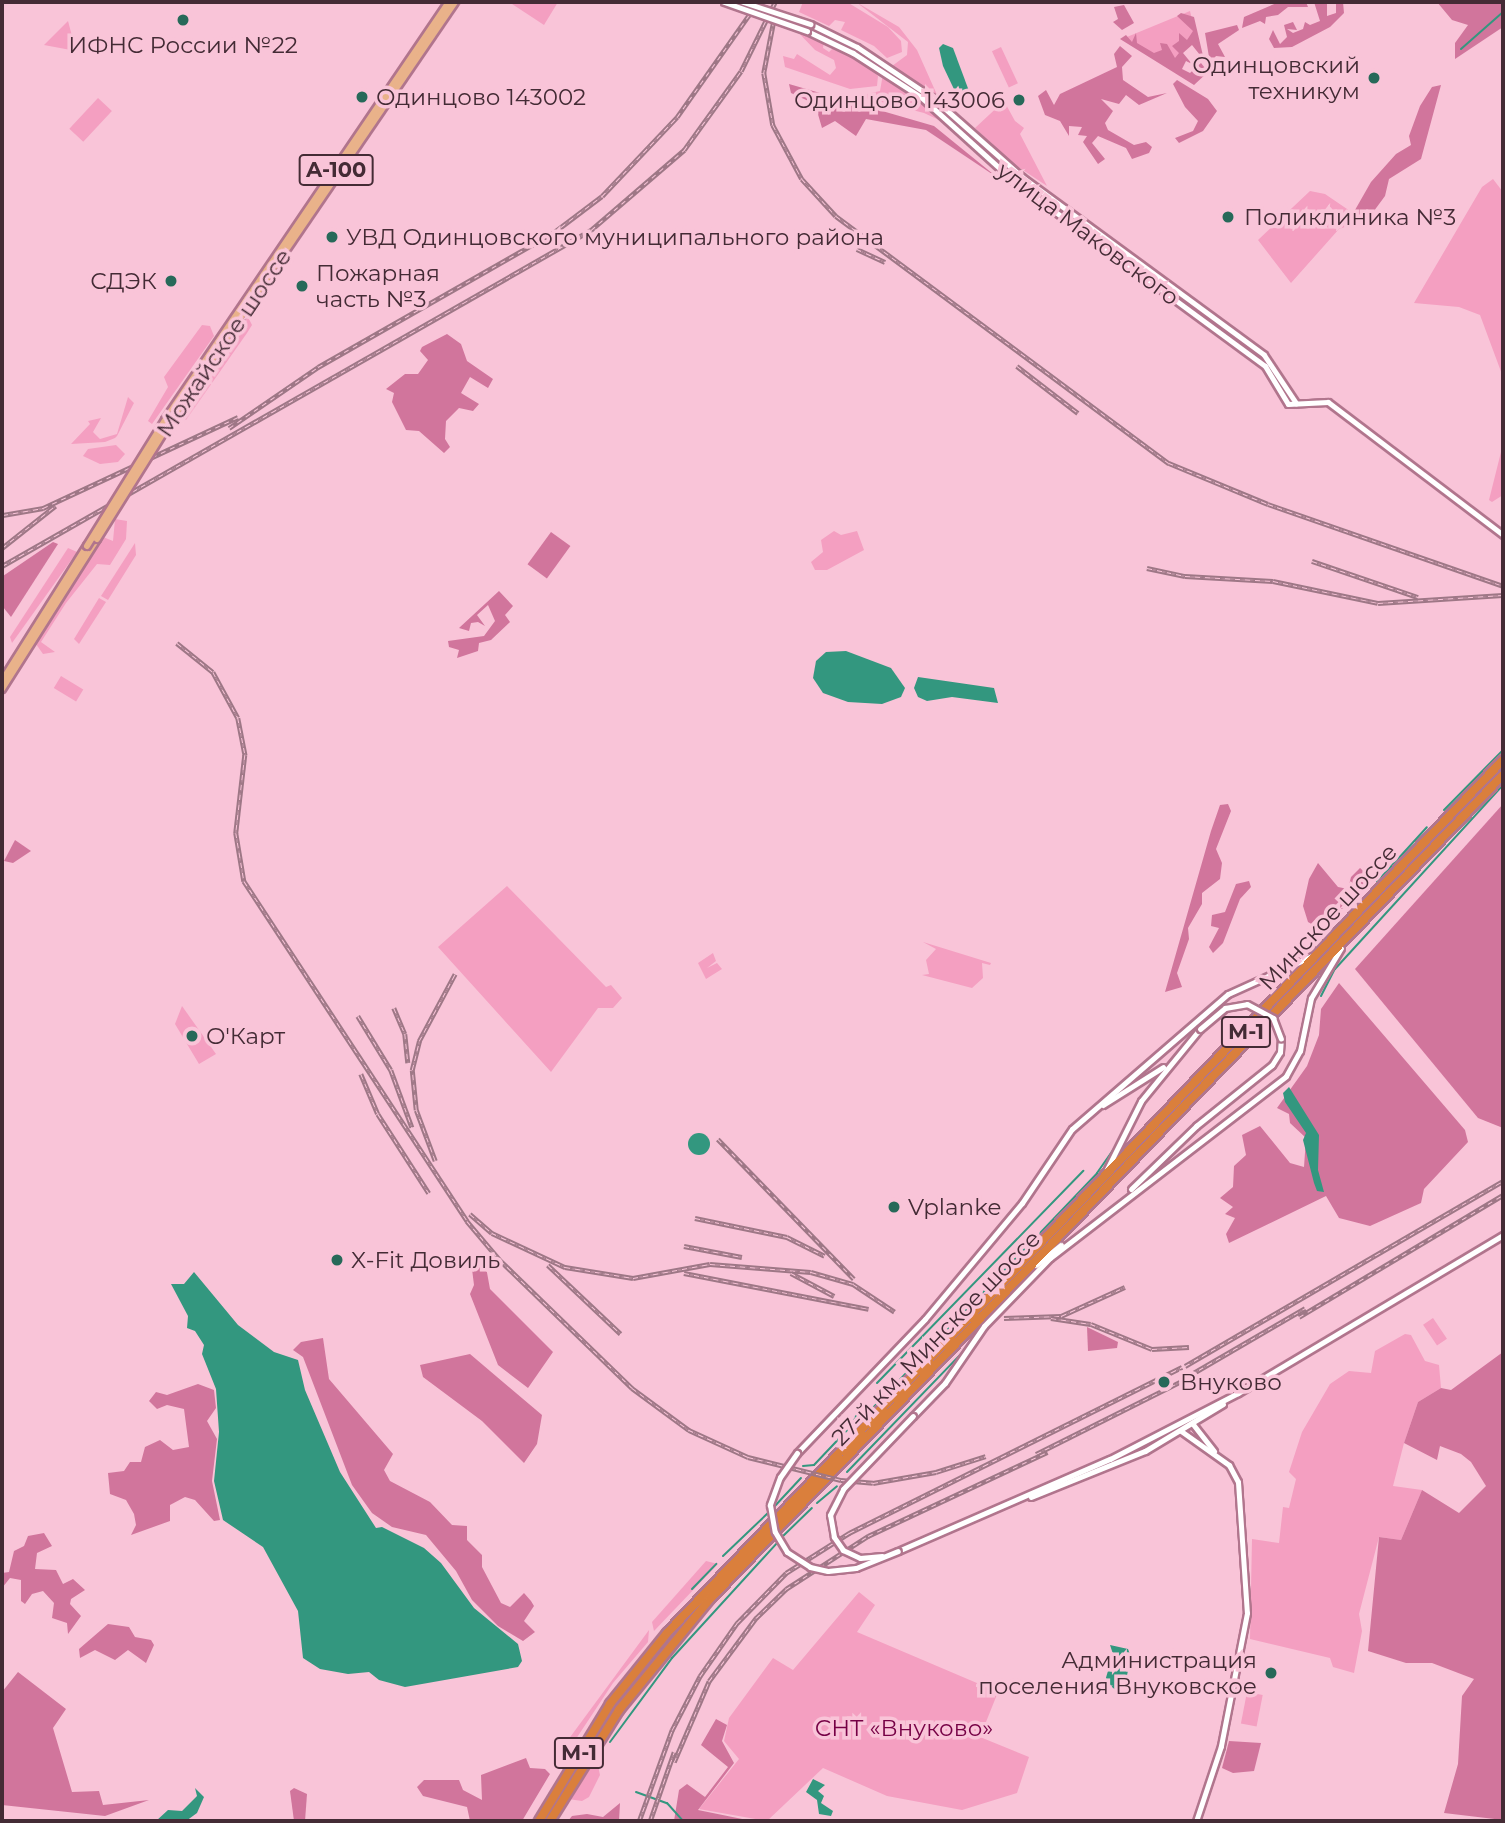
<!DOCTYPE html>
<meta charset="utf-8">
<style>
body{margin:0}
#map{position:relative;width:1505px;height:1823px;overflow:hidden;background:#f9c4d8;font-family:Montserrat,sans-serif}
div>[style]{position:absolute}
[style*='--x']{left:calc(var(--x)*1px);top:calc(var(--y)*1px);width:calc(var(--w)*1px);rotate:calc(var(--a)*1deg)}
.green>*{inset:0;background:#f49fc1;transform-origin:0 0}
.forest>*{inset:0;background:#d1759c;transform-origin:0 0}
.water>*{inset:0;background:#33977f}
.round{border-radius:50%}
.stream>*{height:2px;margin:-1px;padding:0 1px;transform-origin:1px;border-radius:1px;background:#33977f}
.roads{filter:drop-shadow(2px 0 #b1758d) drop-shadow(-2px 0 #b1758d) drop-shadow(0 2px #b1758d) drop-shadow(0 -2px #b1758d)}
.secondary>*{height:5px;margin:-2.5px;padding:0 2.5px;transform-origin:2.5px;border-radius:2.5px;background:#fff}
.primary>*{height:6px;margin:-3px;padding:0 3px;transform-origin:3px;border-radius:3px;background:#e9b28a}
.highway>*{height:8px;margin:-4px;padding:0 4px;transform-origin:4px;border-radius:4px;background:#da7f3c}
.rail>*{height:4.5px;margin-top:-2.25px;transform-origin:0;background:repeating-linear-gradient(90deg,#f9c4d8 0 5px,#9e7786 0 10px);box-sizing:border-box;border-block:2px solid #9e7786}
.bridges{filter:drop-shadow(2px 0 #b1758d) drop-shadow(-2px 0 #b1758d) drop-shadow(0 2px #b1758d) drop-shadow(0 -2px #b1758d)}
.secondary-bridge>*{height:5px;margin:-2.5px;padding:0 2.5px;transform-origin:2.5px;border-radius:2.5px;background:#fff}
.primary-bridge>*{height:6px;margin:-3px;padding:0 3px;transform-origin:3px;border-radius:3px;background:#e9b28a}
.dots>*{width:19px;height:19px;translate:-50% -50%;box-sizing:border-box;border:4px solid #f9c4d8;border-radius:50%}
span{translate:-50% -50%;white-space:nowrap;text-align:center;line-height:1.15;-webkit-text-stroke:7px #f9c4d8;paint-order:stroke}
.shield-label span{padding:2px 5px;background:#f9c4d8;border:2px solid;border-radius:5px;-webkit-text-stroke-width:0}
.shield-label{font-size:21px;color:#442b35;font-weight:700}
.poi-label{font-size:23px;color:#442b35}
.right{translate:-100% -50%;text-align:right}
.left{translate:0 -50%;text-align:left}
.street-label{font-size:23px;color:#442b35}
.park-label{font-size:23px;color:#760045}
.frame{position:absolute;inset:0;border:4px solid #442b35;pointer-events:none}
</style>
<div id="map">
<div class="green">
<i style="clip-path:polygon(509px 2px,558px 2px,544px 25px)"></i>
<i style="clip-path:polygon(803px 2px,847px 2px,888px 27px,901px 41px,902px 52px,887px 58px,874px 46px,841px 30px,845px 22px,835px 20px,829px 26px,799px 12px)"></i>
<i style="clip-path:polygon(856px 2px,899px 27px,917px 50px,938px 97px,892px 66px,907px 55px,908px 42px)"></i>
<i style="clip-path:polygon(1190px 11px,1197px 40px,1185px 48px,1176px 70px,1122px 39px)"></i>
<i style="clip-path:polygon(68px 21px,76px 51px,44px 45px)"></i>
<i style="clip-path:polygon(795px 29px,824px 41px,823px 48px,829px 52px,835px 46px,870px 67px,878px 76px,877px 86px,850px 89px,785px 67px,783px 56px,794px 59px,797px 54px,830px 75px,836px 68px,834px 60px,815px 50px)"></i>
<i style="left:1001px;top:47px;width:40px;height:10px;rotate:65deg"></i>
<i style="clip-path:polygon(883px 67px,913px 85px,929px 98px,1031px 190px,1269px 364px,1031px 191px,928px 99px)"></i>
<i style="clip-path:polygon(883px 74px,906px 88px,952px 126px,924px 113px,858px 96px,880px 91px)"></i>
<i style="left:98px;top:98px;width:19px;height:42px;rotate:43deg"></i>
<i style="clip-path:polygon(1004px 101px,1015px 121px,1024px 128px,1020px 134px,1047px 186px,1009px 161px,975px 128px)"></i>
<i style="clip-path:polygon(1493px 179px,1503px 192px,1503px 377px,1480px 315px,1459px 307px,1414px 303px,1482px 187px)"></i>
<i style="clip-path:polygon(1310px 191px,1325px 194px,1350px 211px,1347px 217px,1351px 225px,1339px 229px,1291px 283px,1258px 240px)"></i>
<i style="clip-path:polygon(248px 317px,252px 325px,247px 333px,186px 420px,179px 413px)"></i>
<i style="clip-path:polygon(202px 325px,210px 326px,214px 336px,152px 424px,148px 421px,168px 387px,164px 377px)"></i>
<i style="clip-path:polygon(128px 397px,134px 403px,117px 436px,115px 438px,105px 442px,71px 444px,90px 424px,88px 421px,101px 418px,93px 432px,100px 439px,117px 434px)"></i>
<i style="clip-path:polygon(1503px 444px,1503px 495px,1492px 502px,1489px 500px)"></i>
<i style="clip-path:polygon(116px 445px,125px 454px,118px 462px,100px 464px,83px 456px,88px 449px)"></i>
<i style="clip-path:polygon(115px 519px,127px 521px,126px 539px,110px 565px,97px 564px,66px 603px,41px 642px,55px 652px,43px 654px,36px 644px,103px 537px,113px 541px)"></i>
<i style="clip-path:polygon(834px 531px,841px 535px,857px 531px,864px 550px,827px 570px,815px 570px,811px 562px,823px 552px,821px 540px)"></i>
<i style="clip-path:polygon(135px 543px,136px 555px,108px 600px,101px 596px)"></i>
<i style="clip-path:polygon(68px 548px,77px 552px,12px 643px,10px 637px)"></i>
<i style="clip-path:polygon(99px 598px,106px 602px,79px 644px,74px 639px)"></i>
<i style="left:61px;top:676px;width:26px;height:14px;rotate:31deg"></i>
<i style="clip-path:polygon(507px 886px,606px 987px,611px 985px,622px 998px,613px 1008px,598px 1008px,551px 1072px,438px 947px)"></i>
<i style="clip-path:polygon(923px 942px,991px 963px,990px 965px,982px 963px,983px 978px,972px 988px,922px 975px,929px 974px,926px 960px,936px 949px)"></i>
<i style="clip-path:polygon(713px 953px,716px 961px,707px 968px,717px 963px,722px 969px,706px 979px,698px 963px)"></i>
<i style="clip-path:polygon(182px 1006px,216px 1054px,199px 1064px,175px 1024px)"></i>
<i style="left:1433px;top:1318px;width:25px;height:12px;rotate:56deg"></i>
<i style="clip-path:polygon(1405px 1334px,1411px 1335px,1425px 1361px,1439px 1365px,1441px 1388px,1418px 1402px,1404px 1443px,1393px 1486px,1422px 1490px,1401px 1540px,1379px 1537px,1359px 1614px,1362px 1631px,1354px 1673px,1333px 1667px,1330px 1658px,1250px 1639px,1252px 1539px,1279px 1543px,1283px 1507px,1289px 1508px,1296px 1479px,1289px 1472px,1302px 1432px,1330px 1384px,1349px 1371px,1371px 1373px,1375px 1351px)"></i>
<i style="clip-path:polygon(706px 1561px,718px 1564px,654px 1631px,652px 1622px)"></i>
<i style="clip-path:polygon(859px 1592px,875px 1605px,857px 1632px,998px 1692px,980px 1737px,1029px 1757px,1017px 1793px,962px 1810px,887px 1796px,823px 1768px,767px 1821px,699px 1809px,739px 1759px,724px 1741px,729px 1718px,773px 1658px,793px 1670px)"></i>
<i style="clip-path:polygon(649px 1630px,648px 1642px,613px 1683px,564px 1757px,554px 1759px)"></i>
<i style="left:1247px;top:1692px;width:16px;height:32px;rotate:11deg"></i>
<i style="clip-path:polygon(596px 1757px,600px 1775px,589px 1797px,582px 1801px,568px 1799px)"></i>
</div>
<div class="forest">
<i style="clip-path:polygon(1279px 2px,1306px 2px,1308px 7px,1288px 7px,1278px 15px,1266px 17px,1265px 24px,1260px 21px,1242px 28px,1244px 17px)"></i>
<i style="clip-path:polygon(1314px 2px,1327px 4px,1327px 16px,1336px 13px,1336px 2px,1343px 2px,1344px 13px,1330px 27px,1292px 47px,1274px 48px,1269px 39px,1273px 30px,1280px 44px,1287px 37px,1284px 25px,1293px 22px,1297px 30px,1287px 29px,1293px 33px,1303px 29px,1305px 22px,1310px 25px,1320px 21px)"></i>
<i style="clip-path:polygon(1437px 2px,1503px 2px,1503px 27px,1455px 59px,1455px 43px,1468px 25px,1452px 20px)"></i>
<i style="clip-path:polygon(1124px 5px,1134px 23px,1122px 30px,1113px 22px,1118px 19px,1114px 7px)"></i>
<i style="clip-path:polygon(1181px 13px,1194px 17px,1204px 60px,1192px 45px,1183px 53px,1192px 64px,1186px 61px,1182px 69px,1190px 73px,1201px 63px,1208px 72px,1194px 85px,1120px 39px,1126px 35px,1132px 42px,1136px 33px,1137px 43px,1154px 53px,1162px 50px,1160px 43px,1167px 44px,1175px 58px,1179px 53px,1172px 46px,1179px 41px,1179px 33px,1187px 40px,1193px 31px,1177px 16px)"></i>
<i style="clip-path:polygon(1237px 25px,1239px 30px,1218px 44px,1225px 57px,1216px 56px,1210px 63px,1205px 33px)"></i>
<i style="clip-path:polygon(1120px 46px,1132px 56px,1122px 67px,1123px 80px,1148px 97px,1167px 93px,1139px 105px,1126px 95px,1119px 104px,1101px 99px,1113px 111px,1105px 123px,1108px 130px,1134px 145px,1146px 142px,1152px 147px,1149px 153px,1132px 159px,1126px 148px,1098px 136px,1092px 143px,1105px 159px,1098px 164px,1083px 142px,1087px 136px,1078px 135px,1082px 127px,1069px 126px,1069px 136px,1060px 121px,1045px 115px,1038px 96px,1046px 90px,1054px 105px,1060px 94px,1117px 67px,1114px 54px)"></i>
<i style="clip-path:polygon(1177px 80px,1208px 99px,1217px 111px,1203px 131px,1179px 143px,1175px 138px,1193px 131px,1198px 121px,1185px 107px,1173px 84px)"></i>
<i style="clip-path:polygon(789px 84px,934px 126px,998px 178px,926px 130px,866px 119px,856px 136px,835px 121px,822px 128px,815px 104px,791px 93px)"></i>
<i style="clip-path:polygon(1441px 85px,1421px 159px,1389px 179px,1385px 196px,1371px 215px,1360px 218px,1355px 210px,1371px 182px,1396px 154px,1411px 145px,1409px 136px,1420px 106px,1432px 87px)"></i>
<i style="clip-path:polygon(447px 334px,461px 344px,467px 361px,493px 379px,488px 388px,470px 377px,461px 393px,479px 404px,473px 411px,459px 408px,446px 421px,445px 439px,450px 447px,444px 453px,419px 431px,406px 430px,392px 402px,394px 393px,386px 389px,405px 374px,418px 374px,428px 360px,420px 351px,422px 347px)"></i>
<i style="left:551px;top:532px;width:24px;height:40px;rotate:36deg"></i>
<i style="clip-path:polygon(53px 542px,58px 544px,11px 617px,3px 607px,3px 576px)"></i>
<i style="clip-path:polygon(499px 591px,513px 606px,505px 615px,510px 622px,491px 640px,479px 643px,478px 651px,457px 658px,459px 650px,449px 647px,448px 641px,484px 636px,495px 621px,488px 605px,477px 615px,485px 626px,478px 622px,471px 623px,469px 631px,459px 628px)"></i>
<i style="clip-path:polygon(1228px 804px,1231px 811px,1216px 849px,1222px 863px,1220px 879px,1202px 893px,1202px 904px,1188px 928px,1189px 939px,1177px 973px,1182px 987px,1165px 992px,1211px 831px,1220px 805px)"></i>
<i style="clip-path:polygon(1503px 804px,1503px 1128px,1478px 1118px,1355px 969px)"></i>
<i style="clip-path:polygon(15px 840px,31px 851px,13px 863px,4px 861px)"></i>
<i style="clip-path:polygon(1318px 863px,1338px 887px,1348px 889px,1351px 877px,1360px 868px,1372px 879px,1345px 907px,1315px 926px,1308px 922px,1303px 906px,1309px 879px)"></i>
<i style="clip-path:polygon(1249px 881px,1251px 887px,1240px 899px,1223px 943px,1213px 953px,1209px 947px,1219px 928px,1211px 926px,1212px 915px,1225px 912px,1236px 884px)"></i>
<i style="clip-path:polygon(1339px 983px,1465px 1130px,1468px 1142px,1424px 1189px,1421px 1203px,1370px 1226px,1339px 1218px,1326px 1196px,1229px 1243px,1226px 1234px,1235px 1218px,1225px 1214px,1233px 1207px,1220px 1198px,1233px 1187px,1234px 1166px,1246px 1155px,1242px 1135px,1260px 1126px,1290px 1163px,1304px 1167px,1306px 1138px,1290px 1123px,1289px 1114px,1277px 1108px,1307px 1066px,1319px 1035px,1321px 1009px)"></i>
<i style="clip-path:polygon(470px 1253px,484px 1256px,490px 1289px,553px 1352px,528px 1388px,498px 1365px,470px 1294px,474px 1285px)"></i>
<i style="clip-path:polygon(1087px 1327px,1118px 1342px,1117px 1348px,1088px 1351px)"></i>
<i style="clip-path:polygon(323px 1338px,329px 1379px,393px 1454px,384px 1470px,390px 1481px,430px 1502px,452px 1525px,467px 1526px,467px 1540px,482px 1555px,482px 1567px,501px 1603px,510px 1607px,524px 1593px,531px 1601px,534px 1606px,524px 1621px,535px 1632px,523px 1641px,498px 1626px,472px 1600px,456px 1571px,426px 1535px,392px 1527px,372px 1513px,352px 1485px,303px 1357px,293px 1350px,301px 1342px)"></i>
<i style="clip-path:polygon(1503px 1352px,1503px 1820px,1444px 1813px,1458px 1764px,1462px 1696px,1474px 1679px,1432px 1663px,1406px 1663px,1368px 1651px,1379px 1537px,1401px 1540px,1422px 1490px,1459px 1513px,1486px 1486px,1471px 1462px,1461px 1454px,1440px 1446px,1437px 1460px,1404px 1443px,1418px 1402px,1441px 1388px,1451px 1390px)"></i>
<i style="clip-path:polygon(470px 1354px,542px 1415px,537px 1444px,524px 1463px,482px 1421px,423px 1377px,420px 1365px)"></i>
<i style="clip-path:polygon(198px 1384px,214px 1390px,216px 1408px,207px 1421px,217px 1439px,212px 1481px,220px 1520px,214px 1521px,195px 1500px,185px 1497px,170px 1505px,170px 1521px,131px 1535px,136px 1525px,134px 1514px,126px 1500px,110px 1494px,108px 1473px,124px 1471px,130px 1462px,141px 1462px,145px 1447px,160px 1440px,173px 1450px,189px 1447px,184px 1409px,167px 1405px,157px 1409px,149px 1401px,156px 1392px,167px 1395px)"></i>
<i style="clip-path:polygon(44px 1533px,52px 1546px,37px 1553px,35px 1569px,56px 1570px,63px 1584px,73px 1579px,85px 1590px,71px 1599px,70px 1604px,81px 1616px,68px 1634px,67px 1623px,52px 1618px,54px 1603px,43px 1591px,32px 1594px,25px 1604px,21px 1601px,21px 1580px,10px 1578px,2px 1588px,2px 1573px,9px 1572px,14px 1551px,24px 1546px,28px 1536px)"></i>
<i style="clip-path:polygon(108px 1624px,129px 1627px,135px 1637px,151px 1640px,154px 1645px,146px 1663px,128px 1650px,115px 1660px,95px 1650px,80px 1658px,79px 1649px)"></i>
<i style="clip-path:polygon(18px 1672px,66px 1709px,53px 1728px,72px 1792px,99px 1791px,103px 1805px,149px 1800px,105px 1816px,2px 1805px,2px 1692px)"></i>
<i style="clip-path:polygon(716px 1719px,727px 1725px,722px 1741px,734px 1763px,698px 1810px,752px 1821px,674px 1821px,679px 1790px,687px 1784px,705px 1797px,728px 1767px,701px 1745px)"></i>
<i style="clip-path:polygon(1229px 1741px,1261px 1743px,1254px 1771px,1233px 1773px,1222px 1768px)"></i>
<i style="clip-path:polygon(526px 1758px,530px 1768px,545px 1769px,550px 1774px,522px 1821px,470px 1821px,467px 1807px,423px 1796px,417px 1787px,424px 1780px,459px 1780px,463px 1790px,482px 1800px,481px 1775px)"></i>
<i style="clip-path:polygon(294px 1788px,307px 1794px,305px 1821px,294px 1821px,290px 1791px)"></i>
<i style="clip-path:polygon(620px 1803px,619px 1821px,568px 1821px,572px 1816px,587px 1814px,603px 1817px)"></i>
</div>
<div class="water">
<i style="clip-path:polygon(943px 44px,953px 48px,969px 91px,961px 104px,943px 66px,939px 48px)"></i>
<i style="clip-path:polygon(846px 651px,891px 668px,905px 688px,901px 697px,882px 704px,848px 702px,823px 693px,813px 678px,816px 661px,826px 652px)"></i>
<i style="clip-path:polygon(918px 677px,994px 688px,998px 703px,952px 697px,927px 701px,918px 697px,914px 688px)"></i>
<i style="clip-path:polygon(1289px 1087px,1319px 1135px,1318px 1170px,1324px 1192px,1317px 1191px,1314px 1183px,1303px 1140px,1306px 1133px,1285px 1102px,1283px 1093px)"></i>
<i class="round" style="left:688px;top:1133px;width:22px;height:22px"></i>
<i style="clip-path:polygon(194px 1272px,238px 1325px,274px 1352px,298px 1360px,305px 1390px,340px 1472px,376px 1528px,382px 1527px,424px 1548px,441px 1563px,474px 1608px,518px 1644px,522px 1661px,518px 1667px,405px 1687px,379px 1680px,369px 1672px,348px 1674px,320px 1669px,303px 1658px,298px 1611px,263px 1547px,223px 1520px,214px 1481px,219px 1432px,216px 1389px,202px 1354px,204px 1345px,195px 1331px,187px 1328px,188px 1316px,171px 1284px,184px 1284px)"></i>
<i style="clip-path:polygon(1110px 1645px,1128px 1649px,1131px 1657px,1124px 1689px,1119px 1693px,1105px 1681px,1113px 1654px)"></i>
<i style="clip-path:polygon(813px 1779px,825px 1785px,818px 1791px,824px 1796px,821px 1803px,833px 1811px,831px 1816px,819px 1814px,817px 1800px,806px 1792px)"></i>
<i style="clip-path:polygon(195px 1788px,204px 1797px,197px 1813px,186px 1821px,156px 1821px,168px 1810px,182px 1811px,197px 1796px)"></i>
</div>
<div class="stream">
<i style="--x:1461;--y:49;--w:56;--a:-41.4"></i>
<i style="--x:1444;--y:810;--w:84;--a:-45.5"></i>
<i style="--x:1377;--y:882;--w:74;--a:-47.7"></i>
<i style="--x:1321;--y:996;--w:30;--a:-63"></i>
<i style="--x:1335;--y:969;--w:249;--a:-47.6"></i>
<i style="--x:877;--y:1383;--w:296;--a:-45.8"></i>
<i style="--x:868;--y:1413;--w:332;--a:-46.3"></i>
<i style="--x:1097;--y:1173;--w:32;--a:-55"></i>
<i style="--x:854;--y:1420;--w:8;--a:-60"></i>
<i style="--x:803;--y:1466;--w:11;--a:-5"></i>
<i style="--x:814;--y:1465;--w:51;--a:-46.6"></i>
<i style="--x:847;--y:1472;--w:167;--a:-46"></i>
<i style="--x:817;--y:1503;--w:26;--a:-40"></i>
<i style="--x:773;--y:1508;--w:41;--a:-47"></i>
<i style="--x:781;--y:1538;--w:43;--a:-44.1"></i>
<i style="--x:723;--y:1556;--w:64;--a:-43.7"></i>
<i style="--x:692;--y:1589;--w:35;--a:-46"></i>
<i style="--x:610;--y:1742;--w:104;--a:-53.6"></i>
<i style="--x:672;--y:1658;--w:157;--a:-47.6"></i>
<i style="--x:636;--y:1792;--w:33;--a:20"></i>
<i style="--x:667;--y:1803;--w:24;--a:48"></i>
</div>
<div class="roads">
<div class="secondary">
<i style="--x:810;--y:24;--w:52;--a:26.1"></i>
<i style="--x:857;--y:47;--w:92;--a:33.9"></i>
<i style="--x:933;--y:98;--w:119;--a:41.6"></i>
<i style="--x:1022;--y:177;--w:300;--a:36.3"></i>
<i style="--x:1264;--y:355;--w:58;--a:56.3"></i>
<i style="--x:807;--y:31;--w:51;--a:25.6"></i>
<i style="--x:853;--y:53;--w:81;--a:32.9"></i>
<i style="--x:921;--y:97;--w:128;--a:42.2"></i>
<i style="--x:1016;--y:183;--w:309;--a:36.3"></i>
<i style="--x:1265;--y:366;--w:44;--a:58.8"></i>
<i style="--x:1288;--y:404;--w:40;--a:-2.9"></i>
<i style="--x:1328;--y:402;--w:220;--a:37.2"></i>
<i style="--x:1103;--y:1105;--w:71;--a:-32.3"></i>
<i style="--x:1107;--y:1169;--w:76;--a:-63.4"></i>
<i style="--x:1141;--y:1101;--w:93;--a:-50.7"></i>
<i style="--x:1131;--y:1189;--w:91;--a:-44.1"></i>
<i style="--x:1196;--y:1126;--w:97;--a:-38.8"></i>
<i style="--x:1272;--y:1065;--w:15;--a:-58"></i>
<i style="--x:1280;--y:1052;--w:13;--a:-86"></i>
<i style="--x:1036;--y:1265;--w:32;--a:-39"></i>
<i style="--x:913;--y:1416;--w:46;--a:-45.9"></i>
<i style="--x:945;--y:1383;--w:69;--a:-55.6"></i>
<i style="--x:984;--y:1326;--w:95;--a:-45.9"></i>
<i style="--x:1050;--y:1258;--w:298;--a:-37.6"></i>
<i style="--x:1286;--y:1076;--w:29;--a:-61"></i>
<i style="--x:1300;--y:1051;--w:54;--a:-78.3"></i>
<i style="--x:1311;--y:998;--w:58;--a:-59"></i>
<i style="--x:1192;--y:1423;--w:36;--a:52"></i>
<i style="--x:1181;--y:1431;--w:59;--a:35.3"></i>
<i style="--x:1229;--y:1465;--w:19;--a:62"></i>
<i style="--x:1238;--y:1482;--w:131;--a:86.1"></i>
<i style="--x:1247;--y:1613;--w:136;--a:101.1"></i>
<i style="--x:1221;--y:1746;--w:79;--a:108.4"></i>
<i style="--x:797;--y:1453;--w:185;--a:-46.3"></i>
<i style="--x:925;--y:1319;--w:151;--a:-50.1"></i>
<i style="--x:1022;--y:1203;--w:89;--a:-56"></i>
<i style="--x:1072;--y:1129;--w:206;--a:-40.9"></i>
<i style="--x:1228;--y:994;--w:92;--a:-24.3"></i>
<i style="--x:1031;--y:1497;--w:123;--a:-22"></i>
<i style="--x:1145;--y:1451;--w:91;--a:-31.1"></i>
<i style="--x:898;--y:1551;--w:231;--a:-23.5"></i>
<i style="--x:1110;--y:1459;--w:144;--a:-27.3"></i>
<i style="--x:1238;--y:1393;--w:309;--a:-30.8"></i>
</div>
<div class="primary">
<i style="--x:275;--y:266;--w:320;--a:-55.7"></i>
<i style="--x:174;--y:416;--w:170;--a:-56"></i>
<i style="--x:165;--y:420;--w:505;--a:-55.81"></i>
<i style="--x:2;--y:681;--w:160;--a:-57.8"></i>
<i style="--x:2;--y:689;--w:178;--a:-57.7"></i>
</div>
<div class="highway">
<i style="--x:539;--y:1821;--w:137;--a:-58.7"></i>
<i style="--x:610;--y:1704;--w:91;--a:-51.2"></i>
<i style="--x:667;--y:1633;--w:1209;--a:-46.24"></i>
<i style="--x:550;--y:1821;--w:131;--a:-58.1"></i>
<i style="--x:619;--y:1710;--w:144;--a:-50.7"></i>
<i style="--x:710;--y:1599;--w:1144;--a:-46.1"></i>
</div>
</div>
<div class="rail">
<i style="--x:774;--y:21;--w:53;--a:100.9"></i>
<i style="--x:764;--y:73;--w:53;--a:80.2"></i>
<i style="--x:773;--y:125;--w:61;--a:61.8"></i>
<i style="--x:802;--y:179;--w:50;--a:47.4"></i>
<i style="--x:836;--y:216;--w:415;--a:36.6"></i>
<i style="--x:1169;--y:463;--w:107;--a:22.5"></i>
<i style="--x:1268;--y:504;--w:249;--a:19.2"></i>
<i style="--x:857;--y:249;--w:31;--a:25"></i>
<i style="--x:1017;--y:366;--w:77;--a:37.6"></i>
<i style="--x:229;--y:428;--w:108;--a:-34.4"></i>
<i style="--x:318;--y:367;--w:271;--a:-29.7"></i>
<i style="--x:553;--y:233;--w:61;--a:-37.1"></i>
<i style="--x:602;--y:196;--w:109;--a:-46.5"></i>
<i style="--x:677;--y:117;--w:141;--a:-54.8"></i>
<i style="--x:3;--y:515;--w:41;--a:-9.9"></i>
<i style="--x:43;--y:508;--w:215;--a:-25"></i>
<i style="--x:2;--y:548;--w:68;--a:-38.4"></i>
<i style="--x:1312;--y:561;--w:112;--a:18.8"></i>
<i style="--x:2;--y:566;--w:678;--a:-29.7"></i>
<i style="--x:591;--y:230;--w:123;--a:-40.7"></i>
<i style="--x:684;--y:150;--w:97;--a:-54.2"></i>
<i style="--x:741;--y:71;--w:77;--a:-63.8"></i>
<i style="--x:1147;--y:568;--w:39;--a:12"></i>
<i style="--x:1185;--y:576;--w:88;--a:3.3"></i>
<i style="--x:1273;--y:581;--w:107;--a:11.8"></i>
<i style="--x:1378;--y:603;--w:125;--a:-3.7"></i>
<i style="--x:177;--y:643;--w:46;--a:38.9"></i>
<i style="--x:213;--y:672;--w:52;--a:61.5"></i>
<i style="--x:238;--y:718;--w:38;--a:79"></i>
<i style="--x:245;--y:755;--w:79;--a:96.6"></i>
<i style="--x:236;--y:833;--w:49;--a:80.5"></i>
<i style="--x:244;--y:881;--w:407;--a:56.7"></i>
<i style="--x:467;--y:1221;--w:51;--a:49.8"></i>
<i style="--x:500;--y:1260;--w:184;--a:44.1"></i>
<i style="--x:632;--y:1388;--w:71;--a:36.4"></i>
<i style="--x:689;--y:1430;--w:65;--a:24.6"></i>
<i style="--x:748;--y:1457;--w:96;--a:13.9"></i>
<i style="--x:841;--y:1480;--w:32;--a:5"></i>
<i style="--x:873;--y:1483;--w:64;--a:-9.9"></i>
<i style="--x:936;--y:1472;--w:52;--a:-17.7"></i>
<i style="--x:394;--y:1008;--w:28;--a:67"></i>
<i style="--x:405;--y:1034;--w:29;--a:84"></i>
<i style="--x:358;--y:1016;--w:63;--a:58.6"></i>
<i style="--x:391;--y:1070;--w:61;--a:69.8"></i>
<i style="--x:361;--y:1074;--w:43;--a:67"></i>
<i style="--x:378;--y:1114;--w:94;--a:57.2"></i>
<i style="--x:718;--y:1139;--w:195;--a:45.8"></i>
<i style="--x:435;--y:1161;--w:54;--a:-110.4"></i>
<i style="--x:416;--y:1110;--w:40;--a:-95.7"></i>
<i style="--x:412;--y:1070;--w:30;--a:-76"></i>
<i style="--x:419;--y:1041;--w:76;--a:-61.8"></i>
<i style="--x:470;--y:1214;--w:29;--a:41"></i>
<i style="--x:492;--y:1233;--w:81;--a:25"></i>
<i style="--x:565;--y:1267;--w:69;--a:9.2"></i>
<i style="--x:633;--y:1278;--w:78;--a:-10.3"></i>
<i style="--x:710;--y:1264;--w:101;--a:4.5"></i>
<i style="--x:811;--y:1272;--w:44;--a:15.9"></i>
<i style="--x:853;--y:1284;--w:50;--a:33.7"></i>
<i style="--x:695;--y:1218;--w:94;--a:11.7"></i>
<i style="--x:787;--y:1237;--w:42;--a:26.6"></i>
<i style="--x:684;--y:1246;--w:59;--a:10.7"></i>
<i style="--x:548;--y:1265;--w:100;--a:43.4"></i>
<i style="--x:684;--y:1273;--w:188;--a:11"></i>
<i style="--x:791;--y:1273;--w:49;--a:28.1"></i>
<i style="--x:1299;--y:1317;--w:238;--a:-30.9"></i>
<i style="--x:1004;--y:1318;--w:57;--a:-2"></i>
<i style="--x:1061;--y:1316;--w:70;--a:-24.4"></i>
<i style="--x:1051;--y:1318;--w:40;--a:8.5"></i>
<i style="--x:1091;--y:1324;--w:66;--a:22.3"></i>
<i style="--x:1152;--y:1349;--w:37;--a:-3"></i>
<i style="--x:1185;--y:1366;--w:368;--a:-30.2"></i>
<i style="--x:1190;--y:1375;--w:133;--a:-30.2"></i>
<i style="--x:1036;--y:1454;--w:161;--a:-26.6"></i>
<i style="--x:674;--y:1762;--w:88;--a:-66.6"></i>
<i style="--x:709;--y:1681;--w:79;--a:-53.3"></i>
<i style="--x:756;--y:1618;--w:42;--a:-44"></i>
<i style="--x:786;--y:1589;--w:98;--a:-32.9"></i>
<i style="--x:868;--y:1536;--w:198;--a:-25.1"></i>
<i style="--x:639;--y:1821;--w:97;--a:-70.1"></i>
<i style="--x:672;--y:1730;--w:61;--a:-62.6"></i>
<i style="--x:700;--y:1676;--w:65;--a:-55.1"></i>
<i style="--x:737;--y:1623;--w:70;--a:-45.6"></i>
<i style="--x:786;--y:1573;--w:75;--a:-32.4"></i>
<i style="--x:849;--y:1533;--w:372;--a:-26.5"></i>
<i style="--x:650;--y:1821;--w:73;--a:-70.8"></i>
</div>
<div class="bridges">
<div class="secondary-bridge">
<i style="--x:724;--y:2;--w:88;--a:19.3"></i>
<i style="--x:743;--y:2;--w:71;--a:18.2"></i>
<i style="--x:1200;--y:1029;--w:33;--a:-40"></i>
<i style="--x:1225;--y:1008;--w:22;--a:-10"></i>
<i style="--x:1247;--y:1004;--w:30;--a:28"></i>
<i style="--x:1273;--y:1018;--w:22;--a:69"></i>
<i style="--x:797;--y:1453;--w:29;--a:125"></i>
<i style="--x:780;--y:1477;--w:30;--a:110"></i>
<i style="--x:770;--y:1505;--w:27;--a:80"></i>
<i style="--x:775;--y:1532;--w:23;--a:59"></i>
<i style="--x:787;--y:1552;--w:27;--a:33"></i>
<i style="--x:810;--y:1567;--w:18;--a:13"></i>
<i style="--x:828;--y:1571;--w:28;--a:-6"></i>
<i style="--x:856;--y:1568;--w:45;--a:-22"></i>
<i style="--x:882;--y:1556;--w:22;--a:175"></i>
<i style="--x:860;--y:1558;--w:19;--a:-155"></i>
<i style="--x:843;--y:1550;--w:16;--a:-125"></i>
<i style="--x:834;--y:1537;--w:22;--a:-100"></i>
<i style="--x:830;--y:1515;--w:29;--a:-63"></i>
<i style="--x:843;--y:1489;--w:101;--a:-46.2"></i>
</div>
<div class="primary-bridge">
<i style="--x:97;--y:539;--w:145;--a:-58"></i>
<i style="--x:87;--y:546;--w:148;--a:-58.2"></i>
</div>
</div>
<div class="dots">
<i style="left:183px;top:20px;background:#276959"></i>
<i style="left:1374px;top:78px;background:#276959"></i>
<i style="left:362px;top:97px;background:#276959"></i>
<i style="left:1019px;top:100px;background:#276959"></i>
<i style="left:1228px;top:217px;background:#276959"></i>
<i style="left:332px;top:237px;background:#276959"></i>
<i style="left:171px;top:281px;background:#276959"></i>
<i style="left:302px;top:286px;background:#276959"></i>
<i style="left:192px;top:1036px;background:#276959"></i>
<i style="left:894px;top:1207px;background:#276959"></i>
<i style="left:337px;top:1260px;background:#276959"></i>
<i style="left:1164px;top:1382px;background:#276959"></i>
<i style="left:1271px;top:1673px;background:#276959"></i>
</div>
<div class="shield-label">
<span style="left:336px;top:170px">А-100</span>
<span style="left:1246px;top:1032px">М-1</span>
<span style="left:579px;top:1753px">М-1</span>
</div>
<div class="poi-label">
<span style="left:183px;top:45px">ИФНС России №22</span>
<span class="right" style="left:1360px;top:78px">Одинцовский<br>техникум</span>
<span class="left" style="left:376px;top:97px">Одинцово 143002</span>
<span class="right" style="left:1005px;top:100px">Одинцово 143006</span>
<span class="left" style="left:1244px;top:217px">Поликлиника №3</span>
<span class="left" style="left:346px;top:237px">УВД Одинцовского муниципального района</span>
<span class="left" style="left:316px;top:286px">Пожарная<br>часть №3</span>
<span class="right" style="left:157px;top:281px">СДЭК</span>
<span class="left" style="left:206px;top:1036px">О'Карт</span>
<span class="left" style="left:908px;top:1207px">Vplanke</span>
<span class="left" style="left:351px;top:1260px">X-Fit Довиль</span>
<span class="left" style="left:1180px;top:1382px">Внуково</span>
<span class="right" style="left:1257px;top:1673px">Администрация<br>поселения Внуковское</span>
</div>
<div class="street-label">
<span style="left:1088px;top:234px;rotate:37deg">улица Маковского</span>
<span style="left:224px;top:343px;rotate:-56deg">Можайское шоссе</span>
<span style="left:1328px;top:917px;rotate:-47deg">Минское шоссе</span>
<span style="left:936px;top:1338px;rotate:-46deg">27-й км, Минское шоссе</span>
</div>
<div class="park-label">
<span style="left:904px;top:1728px">СНТ «Внуково»</span>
</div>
<div class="frame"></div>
</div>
